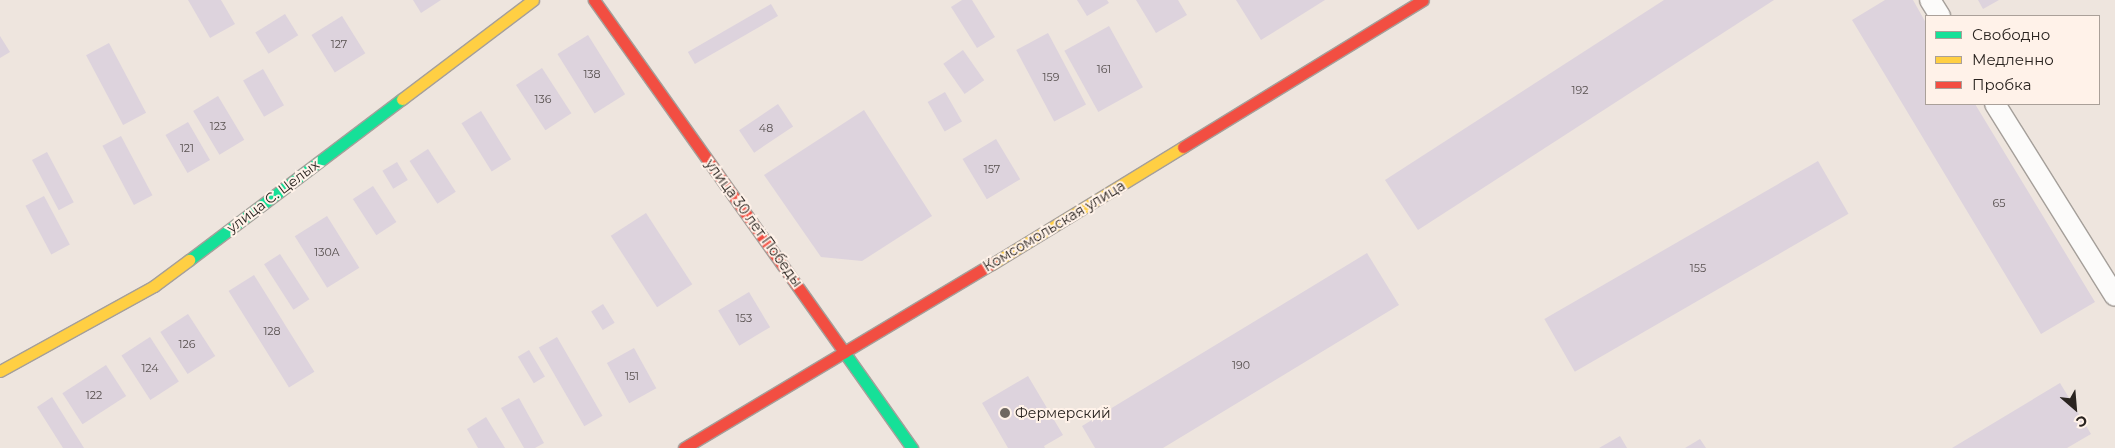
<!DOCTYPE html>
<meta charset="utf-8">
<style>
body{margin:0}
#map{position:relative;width:2115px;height:448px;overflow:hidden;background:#eee5de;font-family:Montserrat,sans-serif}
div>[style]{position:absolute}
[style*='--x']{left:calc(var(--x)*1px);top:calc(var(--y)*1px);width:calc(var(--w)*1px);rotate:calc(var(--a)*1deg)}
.building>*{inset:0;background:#ddd3dd;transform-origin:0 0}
.roads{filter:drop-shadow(1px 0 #a59f9a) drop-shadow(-1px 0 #a59f9a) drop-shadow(0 1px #a59f9a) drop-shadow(0 -1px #a59f9a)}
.lane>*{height:20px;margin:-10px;padding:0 10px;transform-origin:10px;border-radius:10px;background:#fcfbfa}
.fast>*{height:11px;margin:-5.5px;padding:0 5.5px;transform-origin:5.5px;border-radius:5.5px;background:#16e098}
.slow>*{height:11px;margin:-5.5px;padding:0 5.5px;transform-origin:5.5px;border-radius:5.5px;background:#ffcf43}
.jam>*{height:11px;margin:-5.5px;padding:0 5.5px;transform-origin:5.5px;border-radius:5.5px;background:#f24e42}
.dots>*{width:14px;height:14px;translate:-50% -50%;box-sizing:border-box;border:2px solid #fff2e9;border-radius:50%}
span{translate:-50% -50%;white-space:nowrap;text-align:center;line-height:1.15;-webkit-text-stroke:4px #fff2e9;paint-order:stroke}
.number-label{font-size:11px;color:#57504f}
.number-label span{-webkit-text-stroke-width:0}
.street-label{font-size:14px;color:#2a2420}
.poi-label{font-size:14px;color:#2a2420}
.left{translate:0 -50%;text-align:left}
.legend{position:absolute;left:1925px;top:15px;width:175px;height:90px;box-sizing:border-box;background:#fff2e9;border:1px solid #aaa099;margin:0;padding:6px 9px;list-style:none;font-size:15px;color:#2a2420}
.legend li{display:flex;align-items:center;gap:10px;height:25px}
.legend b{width:25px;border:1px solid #aaa099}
.north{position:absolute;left:2050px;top:383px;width:50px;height:50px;-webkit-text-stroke:4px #fff2e9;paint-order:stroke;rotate:153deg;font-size:14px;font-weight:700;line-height:20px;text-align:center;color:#2a2420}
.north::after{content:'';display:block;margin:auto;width:18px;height:22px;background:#2a2420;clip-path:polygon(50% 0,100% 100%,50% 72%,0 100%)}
</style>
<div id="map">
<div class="building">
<i style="clip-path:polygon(188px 0,221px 0,235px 24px,210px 38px)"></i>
<i style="clip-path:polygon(413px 0,441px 0,421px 13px)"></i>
<i style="clip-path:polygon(962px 0,972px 0,995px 37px,977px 48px,951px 7px)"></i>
<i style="clip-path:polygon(1077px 0,1107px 0,1109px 3px,1087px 16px)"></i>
<i style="clip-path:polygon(1136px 0,1178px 0,1187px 15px,1156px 33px)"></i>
<i style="clip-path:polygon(1236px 0,1325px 0,1261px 40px)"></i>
<i style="clip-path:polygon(1664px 0,1774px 0,1418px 230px,1385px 180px)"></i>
<i style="clip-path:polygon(1885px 0,1913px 0,1926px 23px,1926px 104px,1975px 104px,2095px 302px,2041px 334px,1852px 20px)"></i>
<i style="clip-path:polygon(1978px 0,1999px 0,1983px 9px)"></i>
<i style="left:771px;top:4px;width:14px;height:96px;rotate:60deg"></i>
<i style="left:285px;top:14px;width:25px;height:35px;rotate:58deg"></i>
<i style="left:342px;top:16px;width:44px;height:36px;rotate:58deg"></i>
<i style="left:1109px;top:26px;width:70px;height:51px;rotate:61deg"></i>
<i style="left:1048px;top:33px;width:81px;height:36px;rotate:62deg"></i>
<i style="left:588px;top:35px;width:70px;height:36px;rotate:58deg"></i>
<i style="clip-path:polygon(0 36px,10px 52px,0 58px)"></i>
<i style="left:109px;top:43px;width:79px;height:26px;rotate:62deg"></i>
<i style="left:963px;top:50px;width:37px;height:24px;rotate:55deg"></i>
<i style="left:542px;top:68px;width:54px;height:31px;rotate:57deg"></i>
<i style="left:263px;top:69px;width:42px;height:23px;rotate:60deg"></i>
<i style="left:945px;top:92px;width:34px;height:20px;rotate:60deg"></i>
<i style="left:218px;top:96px;width:51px;height:29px;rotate:59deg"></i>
<i style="left:778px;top:104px;width:27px;height:47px;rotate:56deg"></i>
<i style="clip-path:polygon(864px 110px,932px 216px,862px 261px,821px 257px,764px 175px)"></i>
<i style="left:481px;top:111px;width:57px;height:23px;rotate:58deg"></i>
<i style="left:188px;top:122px;width:44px;height:26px;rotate:60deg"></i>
<i style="left:121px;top:136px;width:67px;height:21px;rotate:62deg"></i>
<i style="left:996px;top:139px;width:47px;height:39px;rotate:59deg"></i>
<i style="left:428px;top:149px;width:51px;height:22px;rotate:57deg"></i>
<i style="left:47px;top:152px;width:57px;height:17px;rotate:62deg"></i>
<i style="left:1818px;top:161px;width:61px;height:316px;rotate:60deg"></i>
<i style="left:397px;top:162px;width:21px;height:17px;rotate:59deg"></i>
<i style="left:373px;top:186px;width:43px;height:24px;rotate:57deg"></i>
<i style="left:44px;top:196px;width:55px;height:21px;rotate:62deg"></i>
<i style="left:646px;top:213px;width:85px;height:42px;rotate:57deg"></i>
<i style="left:327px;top:216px;width:61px;height:38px;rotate:58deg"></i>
<i style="clip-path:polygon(1367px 253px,1399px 305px,1163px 448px,1095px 448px,1082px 426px)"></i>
<i style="left:280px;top:254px;width:54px;height:19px;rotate:57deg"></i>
<i style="left:254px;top:275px;width:114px;height:30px;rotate:58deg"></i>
<i style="left:749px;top:292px;width:41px;height:36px;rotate:59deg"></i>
<i style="left:603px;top:304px;width:22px;height:14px;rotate:58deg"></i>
<i style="left:188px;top:314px;width:50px;height:33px;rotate:57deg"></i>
<i style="left:150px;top:337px;width:53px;height:34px;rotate:57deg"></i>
<i style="left:557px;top:337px;width:91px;height:21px;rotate:60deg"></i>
<i style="left:634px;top:348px;width:46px;height:31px;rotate:61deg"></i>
<i style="left:529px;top:350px;width:31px;height:13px;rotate:59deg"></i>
<i style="left:106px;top:365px;width:37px;height:52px;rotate:57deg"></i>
<i style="clip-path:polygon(1028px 376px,1063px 435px,1044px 446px,1045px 448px,1008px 448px,982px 403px)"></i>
<i style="clip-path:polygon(2060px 383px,2091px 434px,2067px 448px,1952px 448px)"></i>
<i style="clip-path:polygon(52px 397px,84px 448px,63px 448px,37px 407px)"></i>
<i style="clip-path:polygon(519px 398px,544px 443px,535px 448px,524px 448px,501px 408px)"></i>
<i style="clip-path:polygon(486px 417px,505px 448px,478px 448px,467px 429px)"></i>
<i style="clip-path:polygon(1620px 436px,1627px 448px,1599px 448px)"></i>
<i style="clip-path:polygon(1700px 439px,1706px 448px,1685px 448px)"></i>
</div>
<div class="roads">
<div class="lane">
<i style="--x:1930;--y:0;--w:19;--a:58"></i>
<i style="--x:1995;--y:104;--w:226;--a:58"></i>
</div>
<div class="fast">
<i style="--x:189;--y:260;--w:267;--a:-37.1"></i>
<i style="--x:844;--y:352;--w:118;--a:54.7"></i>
</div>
<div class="slow">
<i style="--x:402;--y:99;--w:164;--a:-37.1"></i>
<i style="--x:992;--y:264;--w:224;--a:-31.5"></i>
<i style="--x:0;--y:371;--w:176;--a:-28.9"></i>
<i style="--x:154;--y:286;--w:44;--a:-36.6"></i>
</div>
<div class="jam">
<i style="--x:594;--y:0;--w:432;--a:54.6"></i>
<i style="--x:1183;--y:147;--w:281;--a:-31.5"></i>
<i style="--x:684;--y:448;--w:359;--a:-30.9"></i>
</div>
</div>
<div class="dots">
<i style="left:1005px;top:413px;background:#6f6862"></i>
</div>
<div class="number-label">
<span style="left:339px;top:44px">127</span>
<span style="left:1104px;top:69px">161</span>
<span style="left:592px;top:74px">138</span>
<span style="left:1051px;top:77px">159</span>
<span style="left:1580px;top:90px">192</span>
<span style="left:543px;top:99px">136</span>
<span style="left:218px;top:126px">123</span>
<span style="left:766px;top:128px">48</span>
<span style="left:187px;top:148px">121</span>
<span style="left:992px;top:169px">157</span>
<span style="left:1999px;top:203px">65</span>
<span style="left:327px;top:252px">130А</span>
<span style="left:1698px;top:268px">155</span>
<span style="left:744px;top:318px">153</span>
<span style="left:272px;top:331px">128</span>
<span style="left:187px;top:344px">126</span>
<span style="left:1241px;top:365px">190</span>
<span style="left:150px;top:368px">124</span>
<span style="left:632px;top:376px">151</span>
<span style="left:94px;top:395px">122</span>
</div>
<div class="street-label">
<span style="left:273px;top:196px;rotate:-37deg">улица С. Целых</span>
<span style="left:754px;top:223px;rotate:54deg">улица 30 лет Победы</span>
<span style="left:1054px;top:226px;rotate:-31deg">Комсомольская улица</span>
</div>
<div class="poi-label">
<span class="left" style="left:1015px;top:413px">Фермерский</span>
</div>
<ul class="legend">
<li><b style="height:6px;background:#16e098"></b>Свободно</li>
<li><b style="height:6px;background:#ffcf43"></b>Медленно</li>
<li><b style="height:6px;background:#f24e42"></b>Пробка</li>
</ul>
<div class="north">С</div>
</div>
